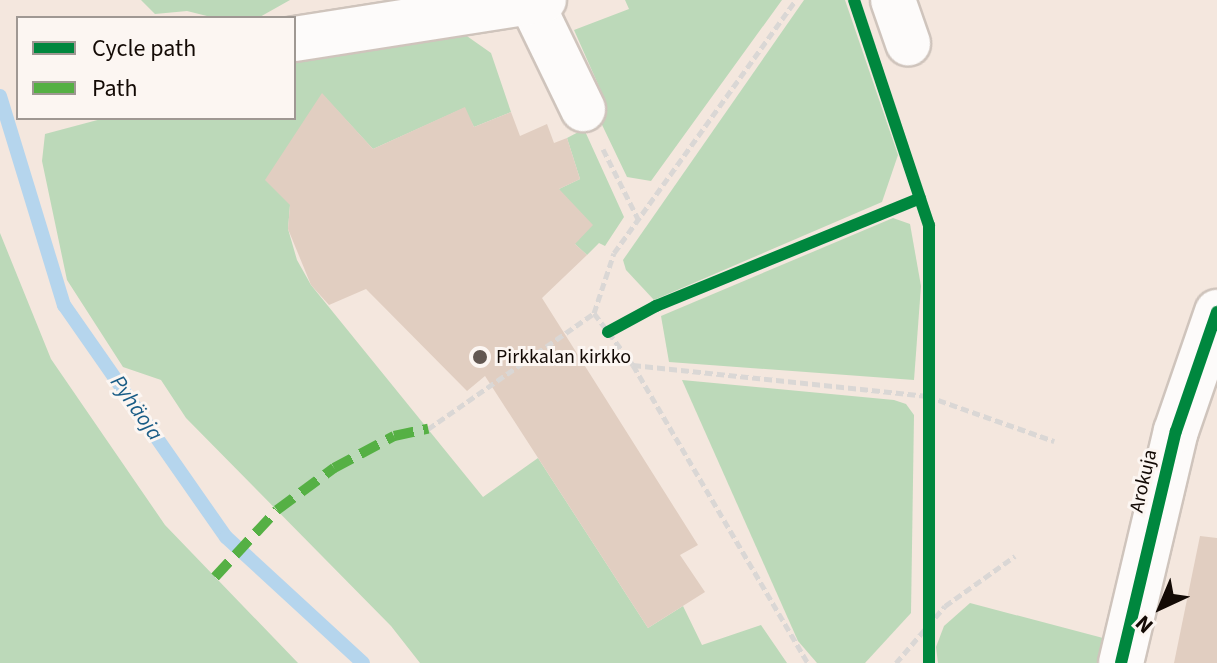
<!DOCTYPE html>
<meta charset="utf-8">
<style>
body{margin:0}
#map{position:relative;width:1217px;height:663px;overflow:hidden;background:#f4e7de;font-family:"Source Sans 3",sans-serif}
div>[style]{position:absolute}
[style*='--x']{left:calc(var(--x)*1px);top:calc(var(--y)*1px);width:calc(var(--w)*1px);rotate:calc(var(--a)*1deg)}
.green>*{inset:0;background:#bcd9b9}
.stream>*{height:14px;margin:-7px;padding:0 7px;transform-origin:7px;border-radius:7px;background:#b5d5ed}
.building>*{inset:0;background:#e1cec1}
.path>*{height:5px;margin-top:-2.5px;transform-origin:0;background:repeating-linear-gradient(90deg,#dad7d5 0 8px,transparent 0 12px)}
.roads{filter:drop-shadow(2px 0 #cfc4bc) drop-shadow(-2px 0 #cfc4bc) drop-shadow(0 2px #cfc4bc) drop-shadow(0 -2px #cfc4bc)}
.minor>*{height:44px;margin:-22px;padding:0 22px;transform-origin:22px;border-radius:22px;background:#fdfbfa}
.quiet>*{height:10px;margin-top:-5px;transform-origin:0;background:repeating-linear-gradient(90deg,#55b044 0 20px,transparent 0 30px)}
.cycleway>*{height:12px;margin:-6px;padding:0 6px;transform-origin:6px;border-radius:6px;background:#00873e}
.dots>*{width:22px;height:22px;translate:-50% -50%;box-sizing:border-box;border:4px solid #fcf6f2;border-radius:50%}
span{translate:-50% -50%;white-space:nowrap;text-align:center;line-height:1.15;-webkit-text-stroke:6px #fcf6f2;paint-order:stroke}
.poi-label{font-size:20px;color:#130a05}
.left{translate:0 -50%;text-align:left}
.street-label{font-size:20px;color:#130a05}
.water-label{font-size:22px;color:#195c86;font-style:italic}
.legend{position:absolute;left:16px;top:16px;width:280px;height:104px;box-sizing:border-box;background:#fcf6f2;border:2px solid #9f9893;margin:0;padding:10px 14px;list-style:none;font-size:24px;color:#130a05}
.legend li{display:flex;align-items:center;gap:16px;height:40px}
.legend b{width:40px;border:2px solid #9f9893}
.north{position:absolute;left:1121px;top:567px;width:80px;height:80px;-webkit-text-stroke:6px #fcf6f2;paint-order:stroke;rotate:224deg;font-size:22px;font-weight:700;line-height:32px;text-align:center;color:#130a05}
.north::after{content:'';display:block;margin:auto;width:28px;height:36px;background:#130a05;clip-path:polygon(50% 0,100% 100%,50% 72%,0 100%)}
</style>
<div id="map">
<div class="green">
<i style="clip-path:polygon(141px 0,290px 0,258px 18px,215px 18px,187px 11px,155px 14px)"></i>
<i style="clip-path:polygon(625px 0,782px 0,651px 181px,627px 177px,593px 106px,605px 100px,574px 30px,629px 9px)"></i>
<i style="clip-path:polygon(804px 0,845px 0,898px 155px,882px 202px,654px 300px,626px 270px,623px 260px)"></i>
<i style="clip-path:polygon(464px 34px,491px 53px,511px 112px,474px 127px,464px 108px,373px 149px,322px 94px,290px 205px,288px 229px,297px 260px,311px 285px,483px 497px,538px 458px,648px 628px,683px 606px,702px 645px,761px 625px,787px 663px,420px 663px,391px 626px,186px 418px,161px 380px,123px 367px,67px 280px,42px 161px,45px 134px,105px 118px,294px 118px,294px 49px)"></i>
<i style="clip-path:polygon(584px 129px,624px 217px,605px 246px,599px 243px,587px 255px,575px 244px,559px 189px,580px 179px,567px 138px)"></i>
<i style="clip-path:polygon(893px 218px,910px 224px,921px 286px,914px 380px,669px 362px,661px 316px)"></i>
<i style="clip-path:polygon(0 233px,51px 359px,165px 525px,298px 663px,0 663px)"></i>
<i style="clip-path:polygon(682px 380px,894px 400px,906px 404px,914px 415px,911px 613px,865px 663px,817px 663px,798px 641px)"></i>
<i style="clip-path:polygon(970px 603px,1103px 638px,1098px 663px,938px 663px,936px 647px,944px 626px)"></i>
</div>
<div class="stream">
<i style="--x:0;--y:96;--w:219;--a:73"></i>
<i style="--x:64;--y:305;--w:283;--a:55.1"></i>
<i style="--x:226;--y:537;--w:186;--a:42.6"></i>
</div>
<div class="building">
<i style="clip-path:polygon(322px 93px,373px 149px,465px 107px,474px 127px,511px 112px,520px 136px,547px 124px,554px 143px,567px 138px,580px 179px,559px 189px,593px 225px,575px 244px,587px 255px,542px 298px,698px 545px,680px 555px,705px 592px,648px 628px,485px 376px,467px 391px,366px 289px,329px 305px,311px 285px,288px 229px,290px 205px,265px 180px)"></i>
<i style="clip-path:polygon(1200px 536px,1217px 538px,1217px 663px,1174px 663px)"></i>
</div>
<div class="path">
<i style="--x:603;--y:149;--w:78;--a:63.4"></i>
<i style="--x:594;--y:313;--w:65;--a:53.1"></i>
<i style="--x:633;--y:365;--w:296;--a:6"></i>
<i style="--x:927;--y:396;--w:135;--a:19.5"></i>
<i style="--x:533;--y:352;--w:13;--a:48"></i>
<i style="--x:633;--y:365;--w:346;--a:59.6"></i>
<i style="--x:428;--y:429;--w:203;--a:-34.9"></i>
<i style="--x:594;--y:313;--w:63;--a:-71.6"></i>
<i style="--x:614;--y:253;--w:312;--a:-54.3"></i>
<i style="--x:896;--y:663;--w:75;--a:-49.3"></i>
<i style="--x:945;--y:606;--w:86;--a:-35.5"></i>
</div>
<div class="roads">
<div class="minor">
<i style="--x:893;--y:0;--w:46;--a:70.8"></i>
<i style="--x:532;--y:4;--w:117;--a:64.1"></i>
<i style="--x:294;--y:39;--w:253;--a:-8.9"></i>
<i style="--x:1121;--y:663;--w:238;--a:-76.7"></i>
<i style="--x:1176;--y:431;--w:126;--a:-71"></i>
</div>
</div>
<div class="quiet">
<i style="--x:215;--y:577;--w:91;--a:-47.2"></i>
<i style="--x:277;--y:510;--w:71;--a:-36.4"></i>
<i style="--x:334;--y:468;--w:68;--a:-28.1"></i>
<i style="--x:394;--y:436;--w:35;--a:-12"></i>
</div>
<div class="cycleway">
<i style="--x:854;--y:0;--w:237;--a:71.6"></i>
<i style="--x:929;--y:225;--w:438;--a:90"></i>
<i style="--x:608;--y:332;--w:55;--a:-28.4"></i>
<i style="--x:656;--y:306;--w:285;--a:-22.2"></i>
<i style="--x:1121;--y:663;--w:238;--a:-76.7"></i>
<i style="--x:1176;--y:431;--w:126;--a:-71"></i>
</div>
<div class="dots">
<i style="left:480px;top:357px;background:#625751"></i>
</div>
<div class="poi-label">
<span class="left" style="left:496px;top:357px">Pirkkalan kirkko</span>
</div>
<div class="street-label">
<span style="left:1144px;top:481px;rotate:-77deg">Arokuja</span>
</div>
<div class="water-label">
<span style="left:136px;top:408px;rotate:55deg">Pyhäoja</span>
</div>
<ul class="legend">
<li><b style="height:10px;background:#00873e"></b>Cycle path</li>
<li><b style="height:10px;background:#55b044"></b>Path</li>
</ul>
<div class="north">N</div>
</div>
